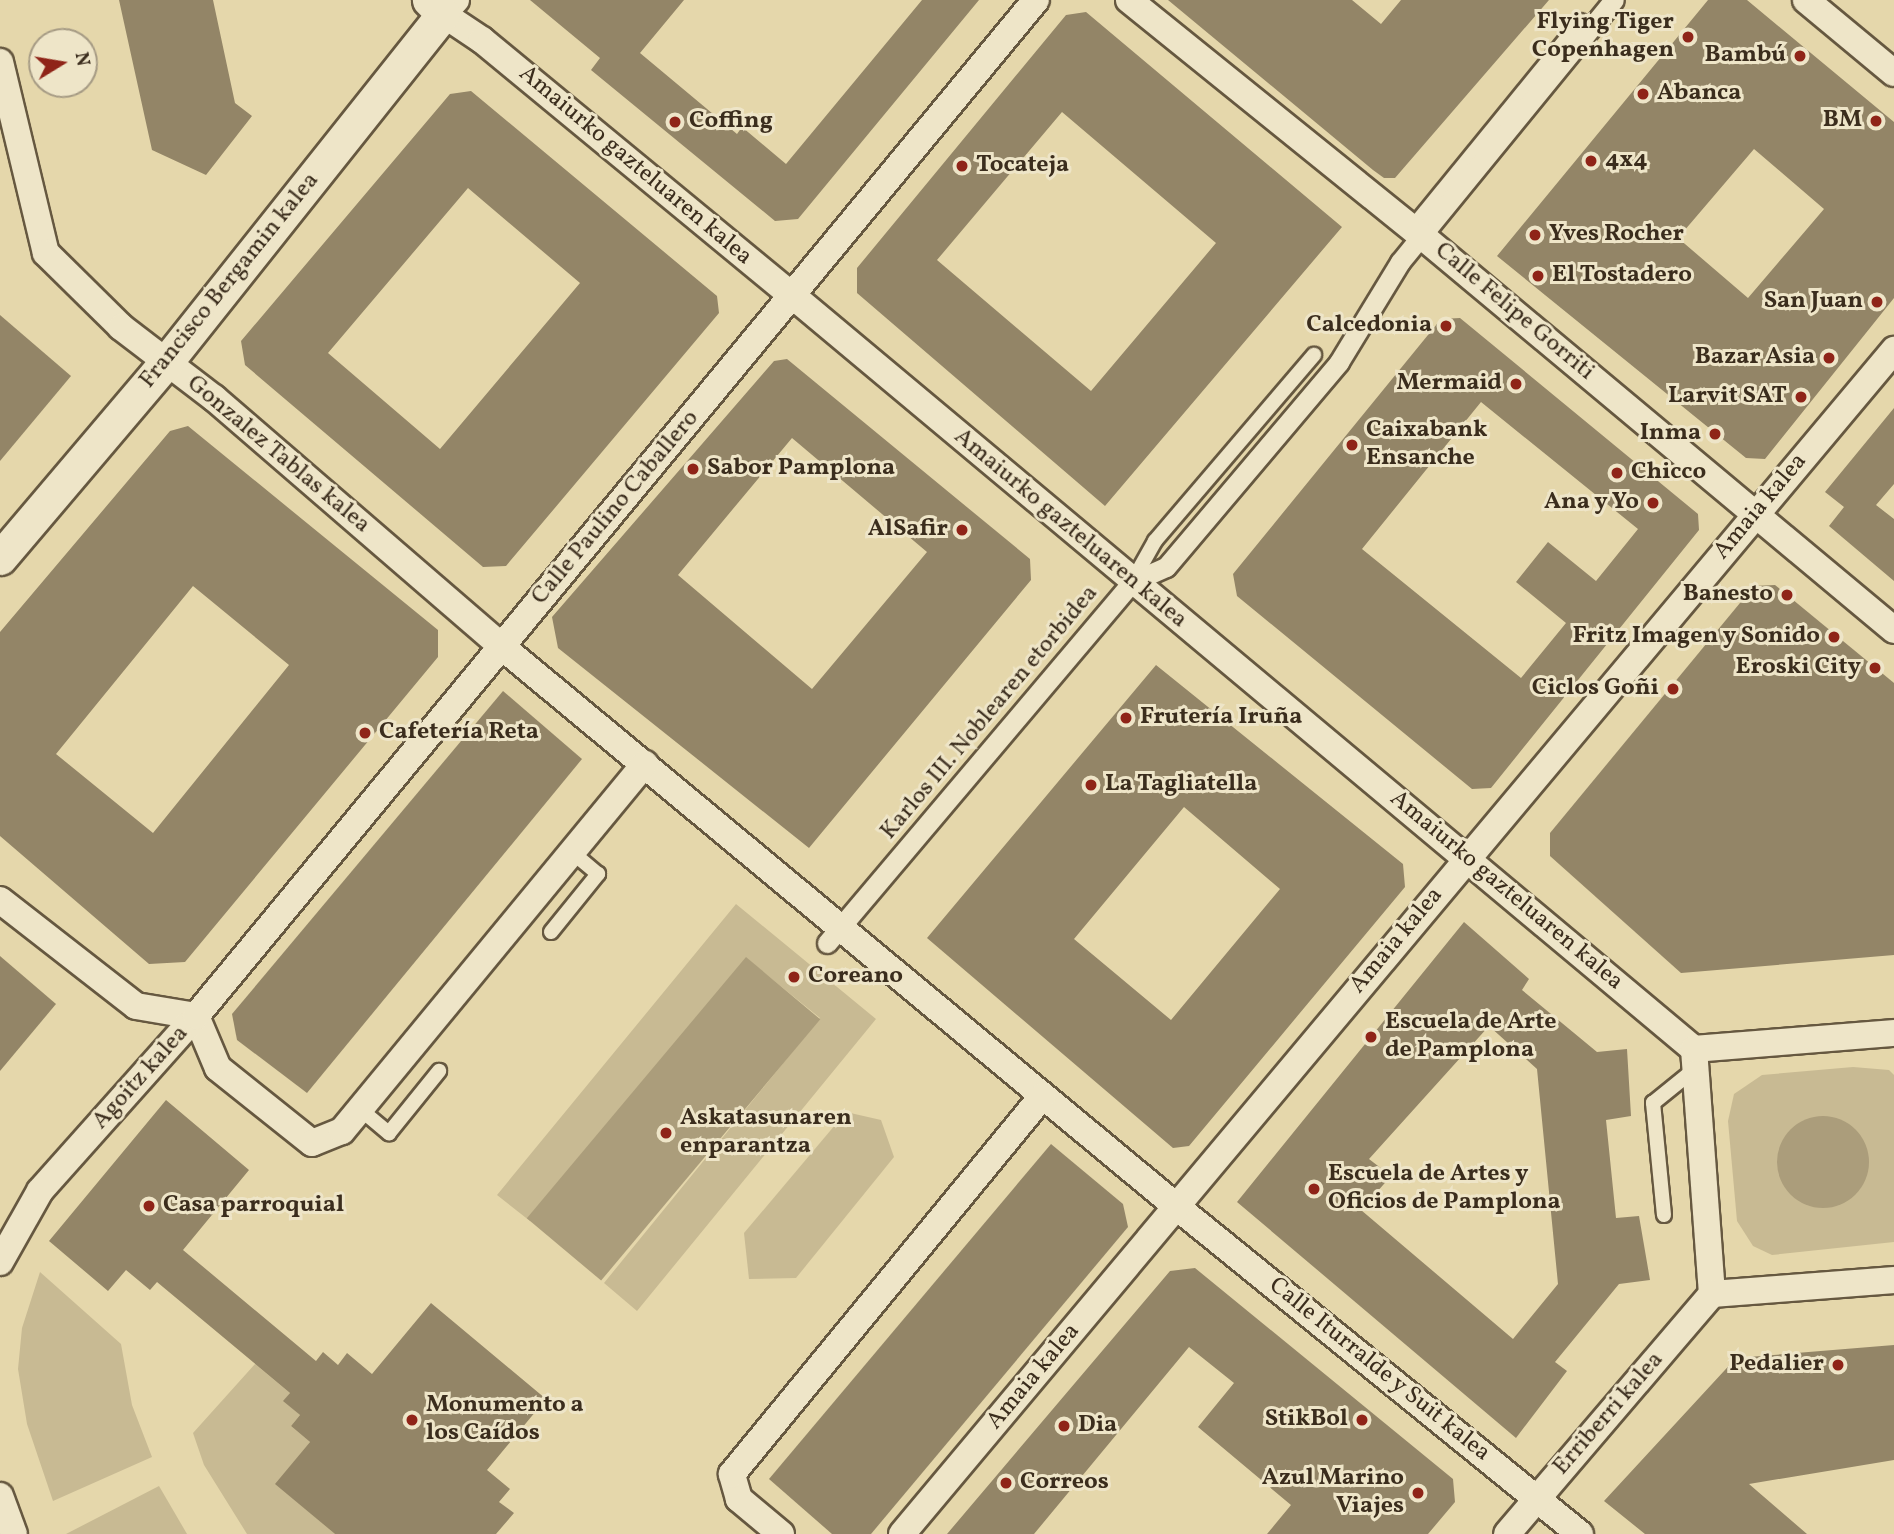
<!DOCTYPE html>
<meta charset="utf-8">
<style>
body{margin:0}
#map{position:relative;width:1894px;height:1534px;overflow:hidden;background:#e5d7ab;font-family:Vollkorn,serif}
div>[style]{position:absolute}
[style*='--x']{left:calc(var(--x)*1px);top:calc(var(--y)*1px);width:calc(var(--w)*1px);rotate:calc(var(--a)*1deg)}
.green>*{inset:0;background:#c8ba93}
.water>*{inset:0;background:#ab9d7b;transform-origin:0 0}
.round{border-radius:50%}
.building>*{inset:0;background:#938567}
.roads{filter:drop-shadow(2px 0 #665840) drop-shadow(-2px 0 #665840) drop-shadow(0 2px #665840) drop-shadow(0 -2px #665840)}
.service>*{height:14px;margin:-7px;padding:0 7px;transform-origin:7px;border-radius:7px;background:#eee5c8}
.pedestrian>*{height:19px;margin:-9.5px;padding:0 9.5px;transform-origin:9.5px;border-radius:9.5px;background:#eee5c8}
.minor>*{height:26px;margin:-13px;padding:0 13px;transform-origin:13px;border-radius:13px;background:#eee5c8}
.tertiary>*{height:33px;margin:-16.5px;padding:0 16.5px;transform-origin:16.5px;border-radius:16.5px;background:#eee5c8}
.dots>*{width:19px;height:19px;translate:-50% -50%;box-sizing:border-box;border:4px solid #eee5c8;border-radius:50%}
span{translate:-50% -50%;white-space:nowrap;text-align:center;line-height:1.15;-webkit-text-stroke:6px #eee5c8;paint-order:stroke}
.poi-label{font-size:24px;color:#3b2d1d;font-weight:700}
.right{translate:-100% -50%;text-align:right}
.left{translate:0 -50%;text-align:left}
.street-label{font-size:24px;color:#3b2d1d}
.north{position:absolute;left:28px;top:28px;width:70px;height:70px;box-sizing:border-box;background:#eee5c8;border:2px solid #a69b84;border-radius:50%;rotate:79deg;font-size:19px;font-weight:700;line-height:28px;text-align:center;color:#3b2d1d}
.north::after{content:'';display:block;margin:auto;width:24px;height:32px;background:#8f2418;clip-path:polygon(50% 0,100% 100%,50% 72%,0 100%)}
</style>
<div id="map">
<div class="green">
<i style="clip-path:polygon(736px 904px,876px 1019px,637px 1311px,604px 1283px,820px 1018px,746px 958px,530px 1221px,497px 1195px)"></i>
<i style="clip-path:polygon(1853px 1067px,1889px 1070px,1894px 1075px,1894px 1242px,1772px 1255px,1753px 1246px,1737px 1221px,1728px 1121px,1734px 1094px,1762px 1075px)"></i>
<i style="clip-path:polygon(846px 1112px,881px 1120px,894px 1157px,796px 1278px,749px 1279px,744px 1233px)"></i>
<i style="clip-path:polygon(40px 1272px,121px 1344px,132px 1405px,152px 1457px,53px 1501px,27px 1424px,18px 1369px,22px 1328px)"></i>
<i style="clip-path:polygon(255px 1364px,290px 1393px,284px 1401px,300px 1415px,291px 1426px,310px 1442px,276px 1484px,335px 1534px,247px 1534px,204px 1465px,193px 1433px)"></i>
<i style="clip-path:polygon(159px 1486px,187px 1534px,66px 1534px)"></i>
</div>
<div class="water">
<i style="left:746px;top:957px;width:97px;height:341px;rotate:40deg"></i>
<i class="round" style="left:1777px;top:1116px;width:92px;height:92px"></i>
</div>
<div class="building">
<i style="clip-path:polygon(119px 0,213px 0,235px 103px,252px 116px,206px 175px,152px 150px)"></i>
<i style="clip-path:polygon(530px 0,684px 0,640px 53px,737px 134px,742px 127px,786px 164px,922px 0,979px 0,798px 219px,775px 221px,591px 70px,600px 58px)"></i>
<i style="clip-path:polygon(1168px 0,1352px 0,1381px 24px,1401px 0,1549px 0,1395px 178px,1384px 178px,1373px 170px)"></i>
<i style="clip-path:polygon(evenodd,1708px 0,1747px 0,1894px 122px,1894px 298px,1765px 459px,1746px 458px,1497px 256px,1708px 0,1754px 149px,1824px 209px,1748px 298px,1678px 238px,1754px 149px)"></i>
<i style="clip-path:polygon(evenodd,1086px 12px,1342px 227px,1105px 506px,857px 293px,857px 268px,1066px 15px,1086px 12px,1062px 112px,1216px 243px,1091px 391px,937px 260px,1062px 112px)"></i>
<i style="clip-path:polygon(evenodd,471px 91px,717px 296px,719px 313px,506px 566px,483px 567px,245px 365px,241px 341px,450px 94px,471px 91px,468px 188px,580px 283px,440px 449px,328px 353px,468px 188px)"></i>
<i style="clip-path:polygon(0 315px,71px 376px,0 461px)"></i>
<i style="clip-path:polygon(evenodd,1460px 318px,1698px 514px,1699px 530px,1491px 788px,1472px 789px,1237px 596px,1233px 574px,1441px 319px,1460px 318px,1481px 402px,1638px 529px,1596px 581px,1548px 542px,1516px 582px,1566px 623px,1521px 678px,1362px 549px,1481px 402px)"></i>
<i style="clip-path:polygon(evenodd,787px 359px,1030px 559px,1031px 580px,809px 848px,558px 648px,552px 617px,774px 361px,787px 359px,792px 438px,927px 552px,812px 689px,678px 575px,792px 438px)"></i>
<i style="clip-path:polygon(1894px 408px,1894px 484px,1876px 505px,1894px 519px,1894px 581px,1829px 526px,1844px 507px,1825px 492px)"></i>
<i style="clip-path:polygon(evenodd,188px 426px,438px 630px,438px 657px,185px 962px,149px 964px,0 836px,0 632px,170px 431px,188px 426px,193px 586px,289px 665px,153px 833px,56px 754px,193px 586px)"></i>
<i style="clip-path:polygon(1775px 585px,1894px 683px,1894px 955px,1681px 973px,1550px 856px,1550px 833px,1754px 586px)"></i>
<i style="clip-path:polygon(evenodd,1156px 665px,1403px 864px,1405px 887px,1189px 1146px,1173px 1148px,927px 938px,1156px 665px,1184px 807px,1280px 889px,1171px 1020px,1074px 939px,1184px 807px)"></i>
<i style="clip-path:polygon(503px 691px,582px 759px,307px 1093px,237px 1040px,232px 1014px)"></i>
<i style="clip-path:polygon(evenodd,1464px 922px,1529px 979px,1522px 990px,1597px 1052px,1627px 1049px,1631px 1116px,1606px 1120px,1616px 1218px,1639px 1216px,1650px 1280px,1619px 1284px,1555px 1362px,1567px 1371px,1516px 1438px,1237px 1202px,1464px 922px,1489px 1026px,1537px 1069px,1558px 1284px,1513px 1339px,1361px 1210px,1391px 1176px,1369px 1159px,1489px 1026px)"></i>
<i style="clip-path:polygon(0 956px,56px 1004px,0 1071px)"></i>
<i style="clip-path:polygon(166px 1100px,249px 1170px,183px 1250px,316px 1361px,323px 1352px,338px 1365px,347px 1353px,372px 1374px,431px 1303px,546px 1399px,487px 1470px,510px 1489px,499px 1502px,514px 1513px,496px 1534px,335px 1534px,275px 1484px,310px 1442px,291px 1426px,300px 1415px,283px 1401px,290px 1393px,157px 1282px,150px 1290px,126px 1270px,108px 1291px,49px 1241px)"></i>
<i style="clip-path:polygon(1051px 1144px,1123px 1204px,1128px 1227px,871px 1534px,832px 1534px,769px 1479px)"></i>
<i style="clip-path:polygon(1195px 1268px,1453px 1479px,1455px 1502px,1428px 1534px,1267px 1534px,1291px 1505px,1198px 1427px,1234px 1383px,1189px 1347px,1034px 1534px,947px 1534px,1170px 1271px)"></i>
<i style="clip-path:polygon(1894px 1345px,1894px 1460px,1749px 1484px,1807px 1534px,1645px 1534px,1604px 1501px,1736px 1358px)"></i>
</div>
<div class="roads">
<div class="service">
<i style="--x:1412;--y:228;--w:267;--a:-50.8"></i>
<i style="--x:1132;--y:582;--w:47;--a:-60.7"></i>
<i style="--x:1155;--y:541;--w:245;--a:-49.5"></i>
<i style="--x:551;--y:932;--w:75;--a:-51"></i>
<i style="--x:598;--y:874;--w:34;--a:-140"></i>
<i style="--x:360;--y:1109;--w:38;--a:40"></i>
<i style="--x:389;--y:1133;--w:80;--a:-51.1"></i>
<i style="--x:1664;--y:1215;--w:113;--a:-95.6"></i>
<i style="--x:1653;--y:1103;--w:54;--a:-39"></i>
</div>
<div class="pedestrian">
<i style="--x:827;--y:943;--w:473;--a:-49.8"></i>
<i style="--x:1132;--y:582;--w:37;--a:-24"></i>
<i style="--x:1166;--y:567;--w:268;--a:-49.8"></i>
<i style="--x:1339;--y:362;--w:117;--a:-58.6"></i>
<i style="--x:1400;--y:262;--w:338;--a:-50.8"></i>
</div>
<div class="minor">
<i style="--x:456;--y:0;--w:19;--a:133"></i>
<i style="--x:443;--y:14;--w:47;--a:33.7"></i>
<i style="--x:482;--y:40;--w:403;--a:39.5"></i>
<i style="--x:793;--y:296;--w:1174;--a:39.89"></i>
<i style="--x:1129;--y:0;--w:376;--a:38.9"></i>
<i style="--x:1422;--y:236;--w:615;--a:39.85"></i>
<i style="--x:1806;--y:0;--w:114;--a:39.7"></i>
<i style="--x:0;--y:62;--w:196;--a:76.5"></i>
<i style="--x:46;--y:253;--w:105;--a:44.6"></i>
<i style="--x:121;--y:327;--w:117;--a:37.4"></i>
<i style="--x:214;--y:398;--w:379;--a:40.8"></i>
<i style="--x:501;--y:646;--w:878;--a:39.69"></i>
<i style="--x:1177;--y:1207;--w:519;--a:39.06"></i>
<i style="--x:0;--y:900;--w:172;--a:37.9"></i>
<i style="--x:136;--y:1006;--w:61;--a:9.5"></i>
<i style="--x:196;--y:1016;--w:56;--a:67.1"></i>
<i style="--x:218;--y:1068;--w:120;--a:38.6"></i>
<i style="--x:312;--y:1143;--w:32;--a:-22"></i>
<i style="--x:342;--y:1131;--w:476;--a:-50.5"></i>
<i style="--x:0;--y:1262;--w:81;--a:-60.6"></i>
<i style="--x:40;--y:1191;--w:234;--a:-48.3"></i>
<i style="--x:196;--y:1016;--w:1318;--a:-50.42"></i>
<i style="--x:1712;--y:1294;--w:246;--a:-94.2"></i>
<i style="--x:1694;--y:1049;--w:201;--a:-4.6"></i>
<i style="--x:1712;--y:1294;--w:183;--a:-4.4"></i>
<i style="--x:0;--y:1496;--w:40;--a:69.8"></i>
<i style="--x:781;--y:1534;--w:55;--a:-140.2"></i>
<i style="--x:739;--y:1499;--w:26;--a:-106"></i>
<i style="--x:732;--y:1474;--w:489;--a:-50.6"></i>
<i style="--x:902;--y:1534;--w:1545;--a:-50.04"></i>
<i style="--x:1507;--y:1534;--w:316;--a:-49.5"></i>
</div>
<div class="tertiary">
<i style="--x:0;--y:558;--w:258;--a:-49.7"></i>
<i style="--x:167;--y:361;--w:443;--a:-51.5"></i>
<i style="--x:443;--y:14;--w:20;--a:-135"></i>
</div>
</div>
<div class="dots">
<i style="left:1688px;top:37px;background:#8f2418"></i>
<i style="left:1800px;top:56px;background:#8f2418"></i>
<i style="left:1643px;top:94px;background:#8f2418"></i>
<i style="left:1876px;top:121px;background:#8f2418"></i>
<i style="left:675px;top:122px;background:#8f2418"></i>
<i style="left:1591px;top:161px;background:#8f2418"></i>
<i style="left:962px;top:166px;background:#8f2418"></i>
<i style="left:1535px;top:235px;background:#8f2418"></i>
<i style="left:1538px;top:276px;background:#8f2418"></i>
<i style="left:1877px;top:302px;background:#8f2418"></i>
<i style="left:1446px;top:326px;background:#8f2418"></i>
<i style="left:1829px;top:358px;background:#8f2418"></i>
<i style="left:1516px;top:384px;background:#8f2418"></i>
<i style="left:1801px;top:397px;background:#8f2418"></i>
<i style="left:1715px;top:434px;background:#8f2418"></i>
<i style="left:1352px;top:445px;background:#8f2418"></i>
<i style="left:693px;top:469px;background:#8f2418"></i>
<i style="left:1617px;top:473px;background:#8f2418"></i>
<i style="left:1653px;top:503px;background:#8f2418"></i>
<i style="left:962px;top:530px;background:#8f2418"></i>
<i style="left:1787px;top:595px;background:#8f2418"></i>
<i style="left:1834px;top:637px;background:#8f2418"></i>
<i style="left:1875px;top:668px;background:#8f2418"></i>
<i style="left:1673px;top:689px;background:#8f2418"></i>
<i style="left:1126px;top:718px;background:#8f2418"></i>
<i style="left:365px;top:733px;background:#8f2418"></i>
<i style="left:1091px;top:785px;background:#8f2418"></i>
<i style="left:794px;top:977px;background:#8f2418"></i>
<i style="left:1371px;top:1037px;background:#8f2418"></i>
<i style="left:666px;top:1133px;background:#8f2418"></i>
<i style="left:1314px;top:1189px;background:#8f2418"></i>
<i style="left:149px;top:1206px;background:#8f2418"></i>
<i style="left:1838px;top:1365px;background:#8f2418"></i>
<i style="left:412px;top:1420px;background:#8f2418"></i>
<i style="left:1362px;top:1420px;background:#8f2418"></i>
<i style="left:1064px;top:1426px;background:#8f2418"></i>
<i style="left:1006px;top:1483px;background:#8f2418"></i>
<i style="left:1418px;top:1493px;background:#8f2418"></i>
</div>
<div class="poi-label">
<span class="right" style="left:1674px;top:37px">Flying Tiger<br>Copenhagen</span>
<span class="right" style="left:1786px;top:56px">Bambú</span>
<span class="left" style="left:1657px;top:94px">Abanca</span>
<span class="right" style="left:1862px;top:121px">BM</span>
<span class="left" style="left:689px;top:122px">Coffing</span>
<span class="left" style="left:1605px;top:161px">4x4</span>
<span class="left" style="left:976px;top:166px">Tocateja</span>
<span class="left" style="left:1549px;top:235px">Yves Rocher</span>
<span class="left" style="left:1552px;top:276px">El Tostadero</span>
<span class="right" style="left:1863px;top:302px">San Juan</span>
<span class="right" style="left:1432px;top:326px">Calcedonia</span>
<span class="right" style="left:1815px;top:358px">Bazar Asia</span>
<span class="right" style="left:1502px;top:384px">Mermaid</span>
<span class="right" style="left:1787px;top:397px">Larvit SAT</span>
<span class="left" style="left:1366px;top:445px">Caixabank<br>Ensanche</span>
<span class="right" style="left:1701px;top:434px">Inma</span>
<span class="left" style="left:707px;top:469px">Sabor Pamplona</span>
<span class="left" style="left:1631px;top:473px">Chicco</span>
<span class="right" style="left:1639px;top:503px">Ana y Yo</span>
<span class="right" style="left:948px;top:530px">AlSafir</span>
<span class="right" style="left:1773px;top:595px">Banesto</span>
<span class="right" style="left:1820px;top:637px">Fritz Imagen y Sonido</span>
<span class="right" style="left:1861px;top:668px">Eroski City</span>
<span class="right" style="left:1659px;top:689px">Ciclos Goñi</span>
<span class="left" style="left:1140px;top:718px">Frutería Iruña</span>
<span class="left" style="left:379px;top:733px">Cafetería Reta</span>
<span class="left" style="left:1105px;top:785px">La Tagliatella</span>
<span class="left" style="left:808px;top:977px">Coreano</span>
<span class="left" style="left:1385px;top:1037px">Escuela de Arte<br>de Pamplona</span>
<span class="left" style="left:680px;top:1133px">Askatasunaren<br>enparantza</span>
<span class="left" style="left:1328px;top:1189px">Escuela de Artes y<br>Oficios de Pamplona</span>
<span class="left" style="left:163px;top:1206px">Casa parroquial</span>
<span class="right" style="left:1824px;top:1365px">Pedalier</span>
<span class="left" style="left:426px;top:1420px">Monumento a<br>los Caídos</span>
<span class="right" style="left:1348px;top:1420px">StikBol</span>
<span class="left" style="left:1078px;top:1426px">Dia</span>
<span class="right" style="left:1404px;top:1493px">Azul Marino<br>Viajes</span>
<span class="left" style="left:1020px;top:1483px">Correos</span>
</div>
<div class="street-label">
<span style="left:635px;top:166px;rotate:40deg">Amaiurko gazteluaren kalea</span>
<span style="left:230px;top:281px;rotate:-51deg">Francisco Bergamin kalea</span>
<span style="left:1514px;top:312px;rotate:40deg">Calle Felipe Gorriti</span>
<span style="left:278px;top:455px;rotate:40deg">Gonzalez Tablas kalea</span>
<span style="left:1761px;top:507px;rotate:-50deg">Amaia kalea</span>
<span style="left:616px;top:508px;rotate:-50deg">Calle Paulino Caballero</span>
<span style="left:1070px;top:529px;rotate:40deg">Amaiurko gazteluaren kalea</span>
<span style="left:990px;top:713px;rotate:-50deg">Karlos III. Noblearen etorbidea</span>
<span style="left:1506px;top:891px;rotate:40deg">Amaiurko gazteluaren kalea</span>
<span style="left:1397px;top:941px;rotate:-50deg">Amaia kalea</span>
<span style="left:141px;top:1078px;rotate:-48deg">Agoitz kalea</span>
<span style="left:1379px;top:1370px;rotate:39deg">Calle Iturralde y Suit kalea</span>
<span style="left:1034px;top:1377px;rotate:-50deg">Amaia kalea</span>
<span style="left:1609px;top:1414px;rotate:-49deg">Erriberri kalea</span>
</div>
<div class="north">N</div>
</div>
